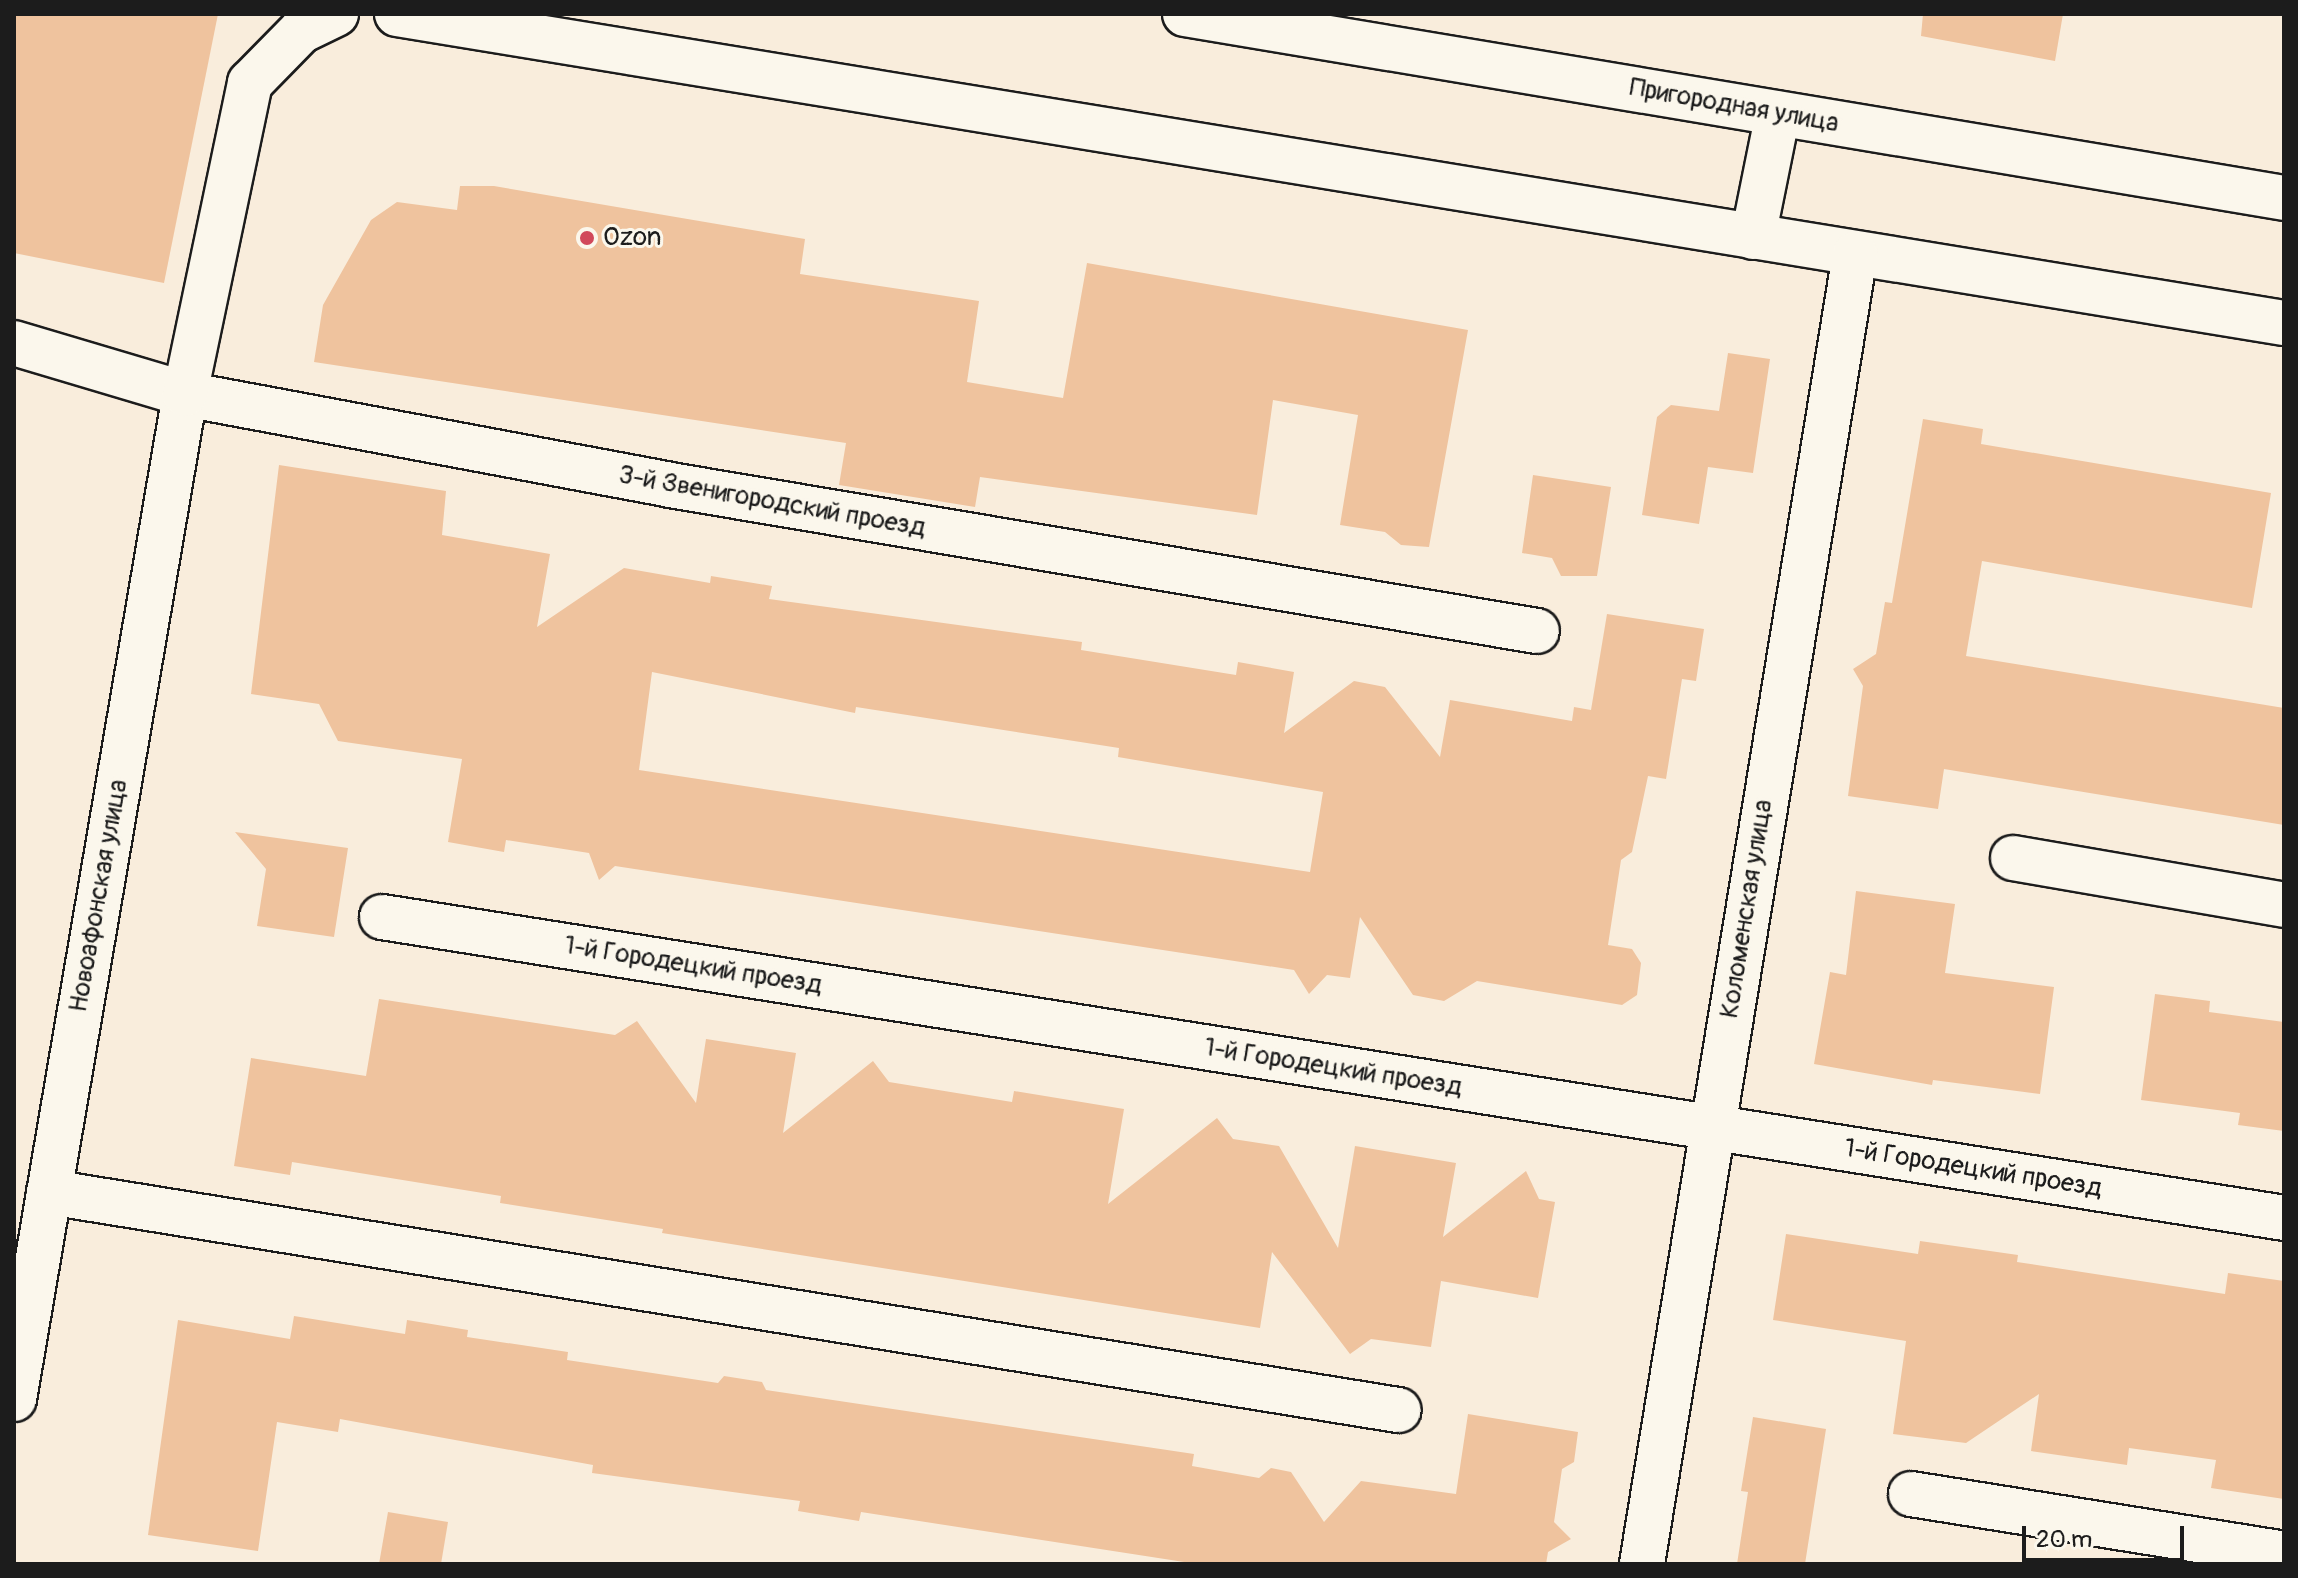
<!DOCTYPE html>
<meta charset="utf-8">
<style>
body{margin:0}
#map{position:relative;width:2298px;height:1578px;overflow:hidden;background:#f9eddc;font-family:Pangolin,sans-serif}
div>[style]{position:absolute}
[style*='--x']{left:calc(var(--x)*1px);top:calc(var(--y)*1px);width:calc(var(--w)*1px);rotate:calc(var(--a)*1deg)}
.building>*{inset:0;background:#efc39e}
.roads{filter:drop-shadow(2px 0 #1c1c1c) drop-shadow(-2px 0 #1c1c1c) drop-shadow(0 2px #1c1c1c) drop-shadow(0 -2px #1c1c1c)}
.minor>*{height:44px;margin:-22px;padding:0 22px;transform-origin:22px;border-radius:22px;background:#fbf7ec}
.dots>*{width:22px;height:22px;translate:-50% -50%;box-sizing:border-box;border:4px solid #fbf7ec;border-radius:50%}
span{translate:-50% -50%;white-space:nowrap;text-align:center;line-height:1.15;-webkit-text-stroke:6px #fbf7ec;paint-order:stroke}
.street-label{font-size:26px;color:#1c1c1c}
.poi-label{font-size:26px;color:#1c1c1c}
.left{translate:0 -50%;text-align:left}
.frame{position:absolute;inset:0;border:16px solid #1c1c1c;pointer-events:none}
.scale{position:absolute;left:2022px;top:1526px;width:162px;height:36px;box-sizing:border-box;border:4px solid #1c1c1c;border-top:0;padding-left:10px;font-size:24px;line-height:28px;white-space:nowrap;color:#1c1c1c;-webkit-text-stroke:6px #fbf7ec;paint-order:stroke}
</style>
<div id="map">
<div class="building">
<i style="clip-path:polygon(14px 14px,218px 14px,164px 283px,14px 253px)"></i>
<i style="clip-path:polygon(1923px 14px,2063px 14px,2055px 61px,1921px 36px)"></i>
<i style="clip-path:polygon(460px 186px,494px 186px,805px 239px,800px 274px,979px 301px,967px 382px,1063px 398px,1087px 263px,1468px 330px,1429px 547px,1401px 545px,1385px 532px,1340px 525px,1358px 415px,1273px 400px,1257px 515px,980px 477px,975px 507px,839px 485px,846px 443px,314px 362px,323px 305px,371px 220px,397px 202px,457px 210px)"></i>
<i style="clip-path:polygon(1728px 353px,1770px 359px,1753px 473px,1708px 467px,1699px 524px,1642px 515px,1657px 417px,1671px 405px,1719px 411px)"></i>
<i style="clip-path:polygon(1923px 419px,1983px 429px,1981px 444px,2271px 493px,2252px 608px,1982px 561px,1966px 656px,2284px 708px,2284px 825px,1944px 769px,1938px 809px,1848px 796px,1863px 686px,1853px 669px,1876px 654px,1885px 602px,1892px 603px)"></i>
<i style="clip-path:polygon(evenodd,279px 465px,446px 491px,442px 535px,550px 554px,537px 627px,624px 568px,710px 583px,711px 576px,772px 586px,769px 599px,1082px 642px,1081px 650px,1236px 675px,1238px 662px,1294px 672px,1284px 733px,1354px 681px,1385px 687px,1440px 757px,1450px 700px,1572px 721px,1574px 707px,1591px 710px,1607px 614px,1704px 629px,1696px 681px,1682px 679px,1666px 779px,1648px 776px,1632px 852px,1621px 860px,1608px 945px,1632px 949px,1641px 963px,1637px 995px,1622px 1005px,1477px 981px,1444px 1001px,1413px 995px,1360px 917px,1350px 978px,1327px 975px,1309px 994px,1294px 970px,615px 866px,599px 880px,589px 853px,506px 840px,504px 852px,448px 842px,462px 759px,338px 741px,319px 704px,251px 694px,279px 465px,652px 672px,855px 713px,856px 707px,1119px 748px,1118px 757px,1323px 792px,1310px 872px,639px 770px,652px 672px)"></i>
<i style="clip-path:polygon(1533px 475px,1611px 487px,1597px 576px,1561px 576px,1552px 558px,1522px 553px)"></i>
<i style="clip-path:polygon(235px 832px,348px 848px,334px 937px,257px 926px,266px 869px)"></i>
<i style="clip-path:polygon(1856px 891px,1955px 904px,1945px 973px,2054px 987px,2040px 1094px,1933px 1080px,1932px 1085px,1814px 1064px,1830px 972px,1846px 975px)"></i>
<i style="clip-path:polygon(2155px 994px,2210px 1001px,2209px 1012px,2284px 1022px,2284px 1131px,2238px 1125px,2240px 1113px,2141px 1100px)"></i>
<i style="clip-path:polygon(379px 999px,615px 1035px,637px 1021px,696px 1103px,706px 1039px,796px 1053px,783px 1133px,873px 1061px,889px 1082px,1012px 1102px,1014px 1091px,1124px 1109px,1108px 1204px,1217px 1118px,1233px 1139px,1279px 1146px,1338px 1248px,1355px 1146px,1456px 1163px,1443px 1237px,1526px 1171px,1539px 1199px,1555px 1202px,1538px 1298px,1441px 1281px,1431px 1347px,1371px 1339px,1350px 1354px,1272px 1252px,1260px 1328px,662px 1233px,663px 1229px,500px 1203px,501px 1196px,292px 1162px,290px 1175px,234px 1166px,251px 1058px,366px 1076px)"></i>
<i style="clip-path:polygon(1786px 1234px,1918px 1254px,1920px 1241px,2018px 1255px,2017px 1262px,2225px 1294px,2228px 1273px,2284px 1281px,2284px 1499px,2211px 1488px,2216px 1460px,2129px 1448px,2127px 1465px,2031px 1451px,2039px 1394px,1966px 1443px,1893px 1434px,1906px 1341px,1773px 1320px)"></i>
<i style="clip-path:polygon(294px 1316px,405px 1334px,407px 1320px,468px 1330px,467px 1337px,568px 1352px,567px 1360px,718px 1383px,724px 1376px,762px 1382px,766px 1390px,1194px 1454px,1192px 1466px,1259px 1478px,1271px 1468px,1291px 1472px,1324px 1522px,1361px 1481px,1456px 1494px,1468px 1414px,1578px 1432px,1574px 1462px,1562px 1469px,1554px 1522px,1571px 1539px,1548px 1552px,1546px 1564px,1197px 1564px,861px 1512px,859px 1521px,798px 1511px,800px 1501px,592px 1473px,593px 1465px,340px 1419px,338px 1432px,277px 1422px,258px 1551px,148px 1535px,178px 1320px,290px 1339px)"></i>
<i style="clip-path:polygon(1753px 1417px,1826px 1429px,1805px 1564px,1737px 1564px,1748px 1492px,1741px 1491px)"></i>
<i style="clip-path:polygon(388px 1512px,448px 1522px,441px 1564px,379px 1564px)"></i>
</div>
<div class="roads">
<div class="minor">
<i style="--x:397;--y:14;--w:1912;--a:9.3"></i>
<i style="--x:1185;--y:14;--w:1114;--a:9.5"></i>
<i style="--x:1753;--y:237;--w:126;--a:-78.6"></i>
<i style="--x:14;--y:343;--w:178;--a:16.6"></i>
<i style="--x:185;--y:394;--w:493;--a:10.6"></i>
<i style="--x:670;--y:485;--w:879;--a:9.56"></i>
<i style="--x:2013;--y:858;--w:275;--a:9.8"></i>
<i style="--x:382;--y:917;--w:1926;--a:8.99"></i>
<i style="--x:49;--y:1192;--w:1367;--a:9.18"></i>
<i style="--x:14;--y:1399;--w:1019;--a:-80.34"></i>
<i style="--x:185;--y:394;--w:318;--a:-78.2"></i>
<i style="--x:250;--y:83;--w:73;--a:-45.6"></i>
<i style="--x:301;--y:31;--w:39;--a:-26"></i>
<i style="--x:1911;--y:1494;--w:378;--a:9.1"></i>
<i style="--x:1642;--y:1564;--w:1327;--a:-80.76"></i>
</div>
</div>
<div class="dots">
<i style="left:587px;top:238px;background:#d1495b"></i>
</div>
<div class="street-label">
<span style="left:1734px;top:106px;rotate:10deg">Пригородная улица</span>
<span style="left:772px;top:502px;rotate:10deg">3-й Звенигородский проезд</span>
<span style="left:99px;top:896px;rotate:-80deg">Новоафонская улица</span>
<span style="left:1747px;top:909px;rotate:-81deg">Коломенская улица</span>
<span style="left:693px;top:966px;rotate:9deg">1-й Городецкий проезд</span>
<span style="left:1333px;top:1068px;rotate:9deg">1-й Городецкий проезд</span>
<span style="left:1973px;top:1169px;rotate:9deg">1-й Городецкий проезд</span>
</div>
<div class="poi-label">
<span class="left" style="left:603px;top:238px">Ozon</span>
</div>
<div class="frame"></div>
<div class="scale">20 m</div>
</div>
